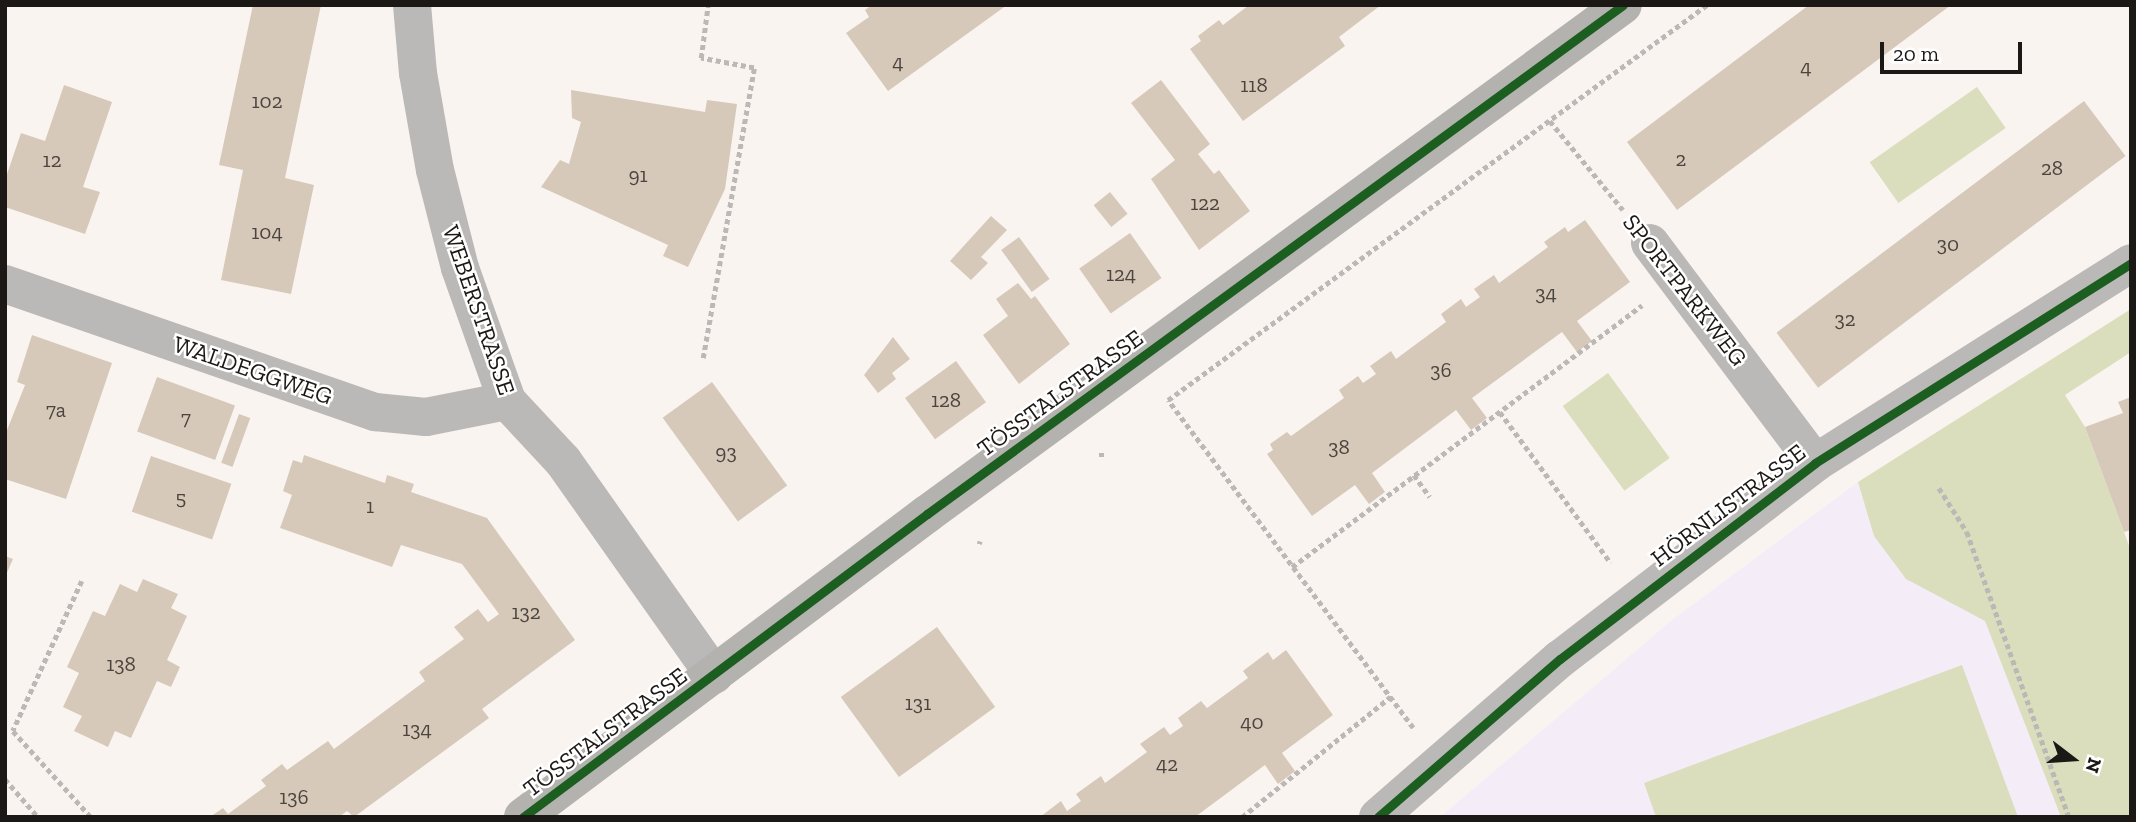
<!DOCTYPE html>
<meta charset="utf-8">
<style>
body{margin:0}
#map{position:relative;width:2136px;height:822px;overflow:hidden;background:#faf4f0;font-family:"Zilla Slab",serif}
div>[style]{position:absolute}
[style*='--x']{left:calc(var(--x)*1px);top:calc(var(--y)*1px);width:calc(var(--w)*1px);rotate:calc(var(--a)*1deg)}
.education>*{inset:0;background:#f4edf7}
.green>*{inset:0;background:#dbdebd;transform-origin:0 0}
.building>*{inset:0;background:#d7c9b9;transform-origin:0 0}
.path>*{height:4.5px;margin-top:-2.25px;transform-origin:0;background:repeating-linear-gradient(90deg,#bbb8b5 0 5px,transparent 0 8.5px)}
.minor>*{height:38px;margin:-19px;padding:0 19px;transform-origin:19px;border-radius:19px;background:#bbb9b8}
.major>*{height:38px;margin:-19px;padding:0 19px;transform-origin:19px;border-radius:19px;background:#b4b2af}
.cycleway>*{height:9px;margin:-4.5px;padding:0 4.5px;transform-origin:4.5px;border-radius:4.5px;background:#1b5e20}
span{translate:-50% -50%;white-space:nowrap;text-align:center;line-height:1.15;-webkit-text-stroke:5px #fff;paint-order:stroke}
.number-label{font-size:21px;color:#4b443f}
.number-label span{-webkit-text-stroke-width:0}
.street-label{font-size:24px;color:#1c1816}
.frame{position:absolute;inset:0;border:7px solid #1c1816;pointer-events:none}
.north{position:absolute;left:2038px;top:724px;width:70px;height:70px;-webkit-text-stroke:5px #fff;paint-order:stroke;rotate:107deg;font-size:19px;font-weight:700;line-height:28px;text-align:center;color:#1c1816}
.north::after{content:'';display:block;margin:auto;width:24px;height:32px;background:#1c1816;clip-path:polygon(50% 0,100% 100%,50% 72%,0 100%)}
.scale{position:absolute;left:1880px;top:42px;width:142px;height:32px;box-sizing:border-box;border:4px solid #1c1816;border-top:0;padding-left:9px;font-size:21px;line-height:24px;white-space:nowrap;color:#1c1816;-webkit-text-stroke:5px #fff;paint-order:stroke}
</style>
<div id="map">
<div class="education">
<i style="clip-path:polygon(1858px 482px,1874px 536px,2000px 629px,2069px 817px,1440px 817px,1672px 620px)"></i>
</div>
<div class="green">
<i style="left:1977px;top:87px;width:50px;height:131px;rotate:55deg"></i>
<i style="clip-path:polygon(2131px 309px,2131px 352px,2065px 395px,2085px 427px,2131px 551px,2131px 817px,2061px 817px,1985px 621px,1906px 579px,1874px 536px,1858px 482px)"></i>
<i style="left:1608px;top:373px;width:105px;height:56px;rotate:54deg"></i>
<i style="clip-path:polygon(1962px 665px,2018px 817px,1656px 817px,1644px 783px)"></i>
</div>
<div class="building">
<i style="clip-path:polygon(253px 5px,321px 5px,285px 178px,314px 185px,291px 294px,221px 280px,243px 170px,219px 165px)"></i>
<i style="clip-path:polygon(872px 5px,1007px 5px,888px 91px,846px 33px,869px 17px,865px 10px)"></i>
<i style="clip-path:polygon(1249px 5px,1381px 5px,1339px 37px,1345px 46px,1243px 121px,1190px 49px,1201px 41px,1198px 36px,1219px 20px,1223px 25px)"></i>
<i style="clip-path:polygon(1809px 5px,1951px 5px,1677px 210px,1627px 142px)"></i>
<i style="clip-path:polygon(1161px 80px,1210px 144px,1198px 154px,1214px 174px,1219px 170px,1250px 211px,1199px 250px,1151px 179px,1175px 160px,1131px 103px)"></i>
<i style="clip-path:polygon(64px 85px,112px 102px,83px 187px,100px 192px,85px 234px,5px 207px,5px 180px,21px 133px,45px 141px)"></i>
<i style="clip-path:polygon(571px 90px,705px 112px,707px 100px,737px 104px,725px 189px,688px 267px,663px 256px,668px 245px,541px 187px,560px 160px,569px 164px,581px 122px,572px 118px)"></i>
<i style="left:2084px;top:101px;width:69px;height:385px;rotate:53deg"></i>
<i style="left:1110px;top:192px;width:28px;height:21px;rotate:51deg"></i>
<i style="clip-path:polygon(991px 216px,1007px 230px,981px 257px,988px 263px,971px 280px,950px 261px)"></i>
<i style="clip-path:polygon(1585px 220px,1630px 282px,1577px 321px,1592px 341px,1577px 352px,1562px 332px,1472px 398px,1487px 418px,1471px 430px,1456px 410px,1372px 473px,1385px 492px,1369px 504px,1355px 485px,1312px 516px,1267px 454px,1273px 450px,1270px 444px,1287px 432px,1291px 436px,1344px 398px,1339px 390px,1358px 376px,1363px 383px,1376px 374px,1370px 366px,1391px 351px,1396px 359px,1446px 322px,1441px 314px,1461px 299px,1466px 307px,1480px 297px,1474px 289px,1494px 275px,1499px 283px,1548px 247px,1544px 242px,1565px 227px,1568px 232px)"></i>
<i style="left:1130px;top:233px;width:55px;height:62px;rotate:55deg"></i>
<i style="left:1019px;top:237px;width:52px;height:22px;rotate:54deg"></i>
<i style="clip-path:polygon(1018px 283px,1031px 299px,1035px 296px,1070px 344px,1019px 384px,983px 335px,1008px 316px,996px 299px)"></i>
<i style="clip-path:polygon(32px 335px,112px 363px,66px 499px,5px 479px,5px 435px,25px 385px,17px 382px)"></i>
<i style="clip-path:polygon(893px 337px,910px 359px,892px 373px,896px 379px,878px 393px,864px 375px)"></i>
<i style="left:956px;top:361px;width:51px;height:63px;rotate:54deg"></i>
<i style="left:157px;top:377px;width:83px;height:58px;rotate:20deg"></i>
<i style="left:712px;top:382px;width:128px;height:61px;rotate:54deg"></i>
<i style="clip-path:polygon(2131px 397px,2131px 530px,2124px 532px,2085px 427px,2123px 413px,2118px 402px)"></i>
<i style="left:239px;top:414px;width:12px;height:52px;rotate:20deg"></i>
<i style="clip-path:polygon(304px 455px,385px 483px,387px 475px,414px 484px,411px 492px,487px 518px,575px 640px,482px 709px,489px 718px,354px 817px,347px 811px,339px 817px,210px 817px,223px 808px,228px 814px,266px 786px,261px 780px,282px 764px,287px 770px,328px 741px,334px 749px,425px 681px,419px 672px,464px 639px,454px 627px,478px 609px,488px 622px,499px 614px,462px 564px,401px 545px,392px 567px,280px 528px,292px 495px,283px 491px,293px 460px,302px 463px)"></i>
<i style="left:151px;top:456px;width:85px;height:59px;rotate:19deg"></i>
<i style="clip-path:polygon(5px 556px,13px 559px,5px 577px)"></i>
<i style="clip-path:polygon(143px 579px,178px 594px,171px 608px,187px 616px,167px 660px,180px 667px,171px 687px,157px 681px,131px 738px,115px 731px,108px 747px,74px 731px,82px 716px,63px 707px,79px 673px,67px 667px,93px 611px,105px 616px,120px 584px,137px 592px)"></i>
<i style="left:937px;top:627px;width:99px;height:119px;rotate:54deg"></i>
<i style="clip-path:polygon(1286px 650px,1333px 715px,1282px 753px,1295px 771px,1278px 784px,1265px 765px,1195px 817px,1040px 817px,1061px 801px,1067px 811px,1081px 801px,1076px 794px,1101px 776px,1105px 783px,1147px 752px,1140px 744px,1164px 727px,1170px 735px,1183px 726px,1178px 718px,1201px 701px,1207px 708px,1248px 678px,1243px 671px,1268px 652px,1273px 660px)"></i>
</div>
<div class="path">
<i style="--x:1550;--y:121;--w:115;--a:50.6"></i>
<i style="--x:703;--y:358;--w:294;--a:-80"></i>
<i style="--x:754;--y:68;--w:54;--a:-169.3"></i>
<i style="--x:701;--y:58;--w:53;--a:-82.5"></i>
<i style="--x:1500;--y:412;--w:187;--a:53.7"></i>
<i style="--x:1099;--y:455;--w:6;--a:0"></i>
<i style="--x:1414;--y:475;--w:27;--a:54"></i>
<i style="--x:1939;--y:488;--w:52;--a:57.5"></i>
<i style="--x:1967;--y:532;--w:303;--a:70.3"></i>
<i style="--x:979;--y:544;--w:3;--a:-72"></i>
<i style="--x:1292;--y:567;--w:437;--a:-36.8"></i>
<i style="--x:82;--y:581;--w:165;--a:114.7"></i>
<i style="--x:13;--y:731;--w:116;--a:47.8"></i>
<i style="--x:1413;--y:728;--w:409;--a:-126.8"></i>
<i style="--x:1168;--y:400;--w:668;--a:-36.24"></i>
<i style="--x:5;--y:779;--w:50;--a:49"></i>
<i style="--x:1242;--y:817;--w:191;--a:-39"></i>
</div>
<div class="minor">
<i style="--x:412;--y:5;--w:68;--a:85"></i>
<i style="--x:418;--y:73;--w:98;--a:80.1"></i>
<i style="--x:435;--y:170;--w:101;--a:75.7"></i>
<i style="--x:460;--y:268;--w:141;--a:70.5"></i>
<i style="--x:507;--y:401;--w:82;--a:47"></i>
<i style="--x:563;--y:461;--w:262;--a:54.8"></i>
<i style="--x:1650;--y:243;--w:275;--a:53.1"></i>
<i style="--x:5;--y:284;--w:392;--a:19.1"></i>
<i style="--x:375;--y:412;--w:51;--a:5.6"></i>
<i style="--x:426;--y:417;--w:83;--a:-11.2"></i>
<i style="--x:1378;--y:817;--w:241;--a:-41"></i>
<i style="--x:1560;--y:659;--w:322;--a:-37.5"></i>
<i style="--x:1815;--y:463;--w:374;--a:-32.3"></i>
</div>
<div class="major">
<i style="--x:523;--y:817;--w:505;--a:-36.87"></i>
<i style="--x:927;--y:514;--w:862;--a:-36.18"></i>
</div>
<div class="cycleway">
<i style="--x:523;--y:817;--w:505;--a:-36.87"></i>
<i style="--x:927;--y:514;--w:862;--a:-36.18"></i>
<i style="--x:1378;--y:817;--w:241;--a:-41"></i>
<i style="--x:1560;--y:659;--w:322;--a:-37.5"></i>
<i style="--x:1815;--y:463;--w:374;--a:-32.3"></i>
</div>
<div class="number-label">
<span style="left:898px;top:62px">4</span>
<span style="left:1806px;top:67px">4</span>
<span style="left:1254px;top:85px">118</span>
<span style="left:267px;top:101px">102</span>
<span style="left:1681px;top:159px">2</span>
<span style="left:52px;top:160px">12</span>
<span style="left:2052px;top:168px">28</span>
<span style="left:638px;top:175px">91</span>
<span style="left:1205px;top:203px">122</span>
<span style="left:267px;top:232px">104</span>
<span style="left:1948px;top:244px">30</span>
<span style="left:1121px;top:274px">124</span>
<span style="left:1546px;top:293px">34</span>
<span style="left:1845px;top:319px">32</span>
<span style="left:1441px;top:370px">36</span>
<span style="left:946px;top:400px">128</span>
<span style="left:56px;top:410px">7a</span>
<span style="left:186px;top:418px">7</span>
<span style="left:1339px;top:447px">38</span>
<span style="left:726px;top:452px">93</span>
<span style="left:181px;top:498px">5</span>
<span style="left:370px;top:506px">1</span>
<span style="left:526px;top:612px">132</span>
<span style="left:121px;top:664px">138</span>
<span style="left:918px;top:703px">131</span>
<span style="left:1252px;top:722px">40</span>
<span style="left:417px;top:729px">134</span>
<span style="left:1167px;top:764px">42</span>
<span style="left:294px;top:797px">136</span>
</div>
<div class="street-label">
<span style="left:1685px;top:290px;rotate:52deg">SPORTPARKWEG</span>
<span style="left:479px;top:310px;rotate:71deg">WEBERSTRASSE</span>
<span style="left:253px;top:370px;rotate:19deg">WALDEGGWEG</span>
<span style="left:1060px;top:393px;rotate:-36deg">TÖSSTALSTRASSE</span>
<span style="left:1728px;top:505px;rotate:-37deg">HÖRNLISTRASSE</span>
<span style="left:605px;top:732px;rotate:-37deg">TÖSSTALSTRASSE</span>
</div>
<div class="frame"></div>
<div class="north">N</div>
<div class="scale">20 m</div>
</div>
